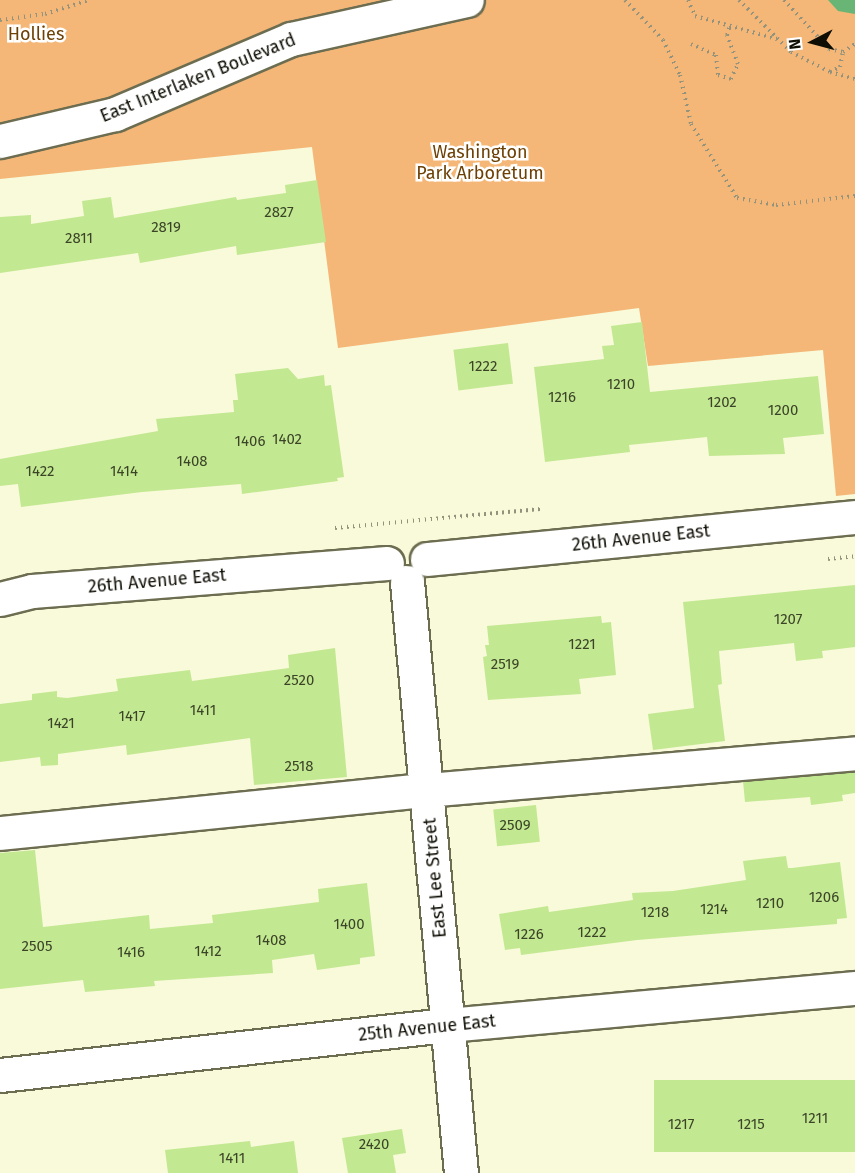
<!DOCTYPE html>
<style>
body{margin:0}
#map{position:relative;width:855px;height:1173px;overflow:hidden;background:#f9fad9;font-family:"Fira Sans",sans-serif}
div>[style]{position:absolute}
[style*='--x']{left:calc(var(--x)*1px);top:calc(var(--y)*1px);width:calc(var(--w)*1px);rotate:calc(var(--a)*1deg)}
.green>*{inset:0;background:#f4b777}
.water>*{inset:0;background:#68b575}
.building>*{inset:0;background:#c2e891;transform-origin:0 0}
.path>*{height:4px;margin-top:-2px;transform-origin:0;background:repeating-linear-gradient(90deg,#93937d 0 1.5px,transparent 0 6px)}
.roads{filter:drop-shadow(2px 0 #6d6d51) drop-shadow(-2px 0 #6d6d51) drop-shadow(0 2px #6d6d51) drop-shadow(0 -2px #6d6d51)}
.minor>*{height:33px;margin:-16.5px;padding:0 16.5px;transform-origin:16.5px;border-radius:16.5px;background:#fff}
span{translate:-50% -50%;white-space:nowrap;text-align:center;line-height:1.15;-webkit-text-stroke:5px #fff;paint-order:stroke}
.number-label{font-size:15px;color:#3c4428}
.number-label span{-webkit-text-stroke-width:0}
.park-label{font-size:18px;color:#6d4105}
.street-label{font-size:18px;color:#0f0e05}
.north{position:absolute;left:783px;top:12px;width:60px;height:60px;-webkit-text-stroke:4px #fff;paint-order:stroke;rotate:264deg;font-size:16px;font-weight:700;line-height:24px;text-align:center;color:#0f0e05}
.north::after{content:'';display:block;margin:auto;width:21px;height:27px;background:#0f0e05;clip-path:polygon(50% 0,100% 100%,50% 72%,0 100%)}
</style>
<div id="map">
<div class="green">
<i style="clip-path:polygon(0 0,855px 0,855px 494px,836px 496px,823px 350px,648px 366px,639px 308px,338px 348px,312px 147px,0 179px)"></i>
</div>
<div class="water">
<i style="clip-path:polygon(828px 0,855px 0,855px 14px,838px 11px)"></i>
</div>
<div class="building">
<i style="clip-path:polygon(317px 180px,326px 242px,237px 255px,236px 246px,140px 263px,138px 253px,0 273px,0 217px,31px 215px,31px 224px,84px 216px,82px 201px,111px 197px,114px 218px,236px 197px,237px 200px,286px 193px,285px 185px)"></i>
<i style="clip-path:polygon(642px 322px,650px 392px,818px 376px,824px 434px,783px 438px,785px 454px,709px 456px,707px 437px,629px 445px,630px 452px,545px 462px,534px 367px,604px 359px,602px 346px,614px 345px,611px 326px)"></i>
<i style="left:508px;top:343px;width:41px;height:55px;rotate:83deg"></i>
<i style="clip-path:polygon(288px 368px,298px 379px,324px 375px,325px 386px,331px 385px,344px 477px,337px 478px,338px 481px,242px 494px,241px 484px,142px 492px,21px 507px,18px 484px,0 486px,0 459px,158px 431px,156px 419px,234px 412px,233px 400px,238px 400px,235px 374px)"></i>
<i style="clip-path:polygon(855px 585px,855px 647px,822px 651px,823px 658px,796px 661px,794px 643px,719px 651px,722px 684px,718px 685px,725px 741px,653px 750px,648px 714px,694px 708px,683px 602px)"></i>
<i style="clip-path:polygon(601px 616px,602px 623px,611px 622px,616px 675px,579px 679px,581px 694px,488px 700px,483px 657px,487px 656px,485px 645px,489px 645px,487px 626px)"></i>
<i style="clip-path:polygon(335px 648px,347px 777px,254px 785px,250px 738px,127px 755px,126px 745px,58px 754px,58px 765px,41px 766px,40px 757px,0 762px,0 704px,32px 700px,32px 694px,57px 691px,57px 697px,67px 698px,118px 691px,116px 679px,190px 670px,192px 681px,289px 668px,288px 655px)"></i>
<i style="clip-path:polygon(855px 772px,855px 793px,842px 795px,843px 801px,811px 805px,810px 797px,745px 802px,743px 781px)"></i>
<i style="left:536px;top:805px;width:37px;height:43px;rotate:84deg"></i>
<i style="clip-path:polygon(35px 850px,43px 927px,149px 915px,150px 929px,213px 923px,212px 915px,319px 902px,318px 889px,367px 883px,375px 956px,360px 958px,360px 964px,317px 970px,314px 954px,272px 960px,273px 973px,154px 981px,155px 986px,85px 992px,83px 980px,0 989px,0 853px)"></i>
<i style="clip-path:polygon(786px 856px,788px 868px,792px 868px,840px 862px,847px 918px,837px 919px,837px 924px,637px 940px,521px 955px,520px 948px,505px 950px,499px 914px,548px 906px,549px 912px,633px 900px,632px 893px,673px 891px,746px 880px,743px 861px)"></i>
<i style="left:855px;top:1080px;width:72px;height:201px;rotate:90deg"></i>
<i style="clip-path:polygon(402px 1129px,406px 1153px,393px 1155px,396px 1173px,348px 1173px,342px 1138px)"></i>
<i style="clip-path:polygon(250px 1141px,251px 1147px,294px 1141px,298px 1173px,168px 1173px,165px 1150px)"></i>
</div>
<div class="path">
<i style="--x:625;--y:0;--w:55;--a:46.5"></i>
<i style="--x:663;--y:40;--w:39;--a:64"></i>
<i style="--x:680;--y:75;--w:50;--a:77.3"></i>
<i style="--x:691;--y:124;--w:87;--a:58.1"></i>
<i style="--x:737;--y:198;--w:40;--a:10"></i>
<i style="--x:776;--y:205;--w:80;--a:-6.5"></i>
<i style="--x:688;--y:0;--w:17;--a:66"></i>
<i style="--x:695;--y:16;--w:85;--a:15.7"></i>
<i style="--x:739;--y:0;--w:74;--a:45"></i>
<i style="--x:791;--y:52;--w:44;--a:27.1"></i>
<i style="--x:830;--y:72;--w:11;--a:-27"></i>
<i style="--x:840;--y:67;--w:15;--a:-79"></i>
<i style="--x:784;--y:0;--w:67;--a:47.4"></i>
<i style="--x:829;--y:49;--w:14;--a:12"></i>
<i style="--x:843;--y:52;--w:14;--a:-34"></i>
<i style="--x:0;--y:20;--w:45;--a:-7.6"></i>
<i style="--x:45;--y:14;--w:46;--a:-17.7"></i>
<i style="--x:691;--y:44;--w:27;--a:24"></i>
<i style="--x:716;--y:55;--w:20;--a:84"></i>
<i style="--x:718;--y:75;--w:14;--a:17"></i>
<i style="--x:731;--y:79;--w:17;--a:-65"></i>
<i style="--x:738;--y:64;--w:31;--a:-111"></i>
<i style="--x:727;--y:35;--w:9;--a:-72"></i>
<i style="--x:830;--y:72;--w:26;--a:16"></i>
<i style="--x:335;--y:528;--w:206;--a:-5.3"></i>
<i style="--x:828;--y:559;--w:27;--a:-6"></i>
</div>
<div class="roads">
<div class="minor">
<i style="--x:0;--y:141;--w:118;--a:-13.2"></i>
<i style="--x:115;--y:114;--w:191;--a:-23.1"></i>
<i style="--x:291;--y:39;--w:180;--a:-12.5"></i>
<i style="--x:427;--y:559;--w:430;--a:-5.6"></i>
<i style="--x:407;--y:582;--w:593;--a:84.78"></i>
<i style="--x:0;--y:599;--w:33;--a:-14"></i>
<i style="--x:32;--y:591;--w:356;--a:-4.5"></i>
<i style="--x:0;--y:833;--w:429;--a:-5.8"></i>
<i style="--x:427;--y:790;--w:430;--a:-4.9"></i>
<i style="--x:0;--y:1075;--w:451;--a:-6.4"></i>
<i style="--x:448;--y:1025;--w:409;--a:-5.2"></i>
</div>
</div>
<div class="number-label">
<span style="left:279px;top:213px">2827</span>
<span style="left:166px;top:228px">2819</span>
<span style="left:79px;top:239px">2811</span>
<span style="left:483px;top:367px">1222</span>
<span style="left:621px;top:385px">1210</span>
<span style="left:562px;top:398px">1216</span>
<span style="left:722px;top:403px">1202</span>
<span style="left:783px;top:411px">1200</span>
<span style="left:287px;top:440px">1402</span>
<span style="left:250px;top:442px">1406</span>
<span style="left:192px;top:462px">1408</span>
<span style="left:40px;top:472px">1422</span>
<span style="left:124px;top:472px">1414</span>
<span style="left:788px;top:620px">1207</span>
<span style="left:582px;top:645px">1221</span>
<span style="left:505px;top:665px">2519</span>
<span style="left:299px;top:681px">2520</span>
<span style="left:203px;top:711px">1411</span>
<span style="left:132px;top:717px">1417</span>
<span style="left:61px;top:724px">1421</span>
<span style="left:299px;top:767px">2518</span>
<span style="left:515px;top:826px">2509</span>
<span style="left:824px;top:898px">1206</span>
<span style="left:770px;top:904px">1210</span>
<span style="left:714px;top:910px">1214</span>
<span style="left:655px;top:913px">1218</span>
<span style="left:349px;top:925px">1400</span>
<span style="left:592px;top:933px">1222</span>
<span style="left:529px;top:935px">1226</span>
<span style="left:271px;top:941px">1408</span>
<span style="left:37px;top:947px">2505</span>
<span style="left:208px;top:952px">1412</span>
<span style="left:131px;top:953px">1416</span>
<span style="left:815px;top:1119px">1211</span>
<span style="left:681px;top:1125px">1217</span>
<span style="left:751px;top:1125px">1215</span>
<span style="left:374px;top:1145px">2420</span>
<span style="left:232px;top:1159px">1411</span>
</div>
<div class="park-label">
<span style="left:36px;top:34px">Hollies</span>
<span style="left:480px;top:163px">Washington<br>Park Arboretum</span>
</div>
<div class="street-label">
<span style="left:198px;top:78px;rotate:-22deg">East Interlaken Boulevard</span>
<span style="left:641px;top:538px;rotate:-6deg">26th Avenue East</span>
<span style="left:157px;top:581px;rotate:-5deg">26th Avenue East</span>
<span style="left:435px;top:878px;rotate:-95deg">East Lee Street</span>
<span style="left:427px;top:1028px;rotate:-6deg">25th Avenue East</span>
</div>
<div class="north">N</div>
</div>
